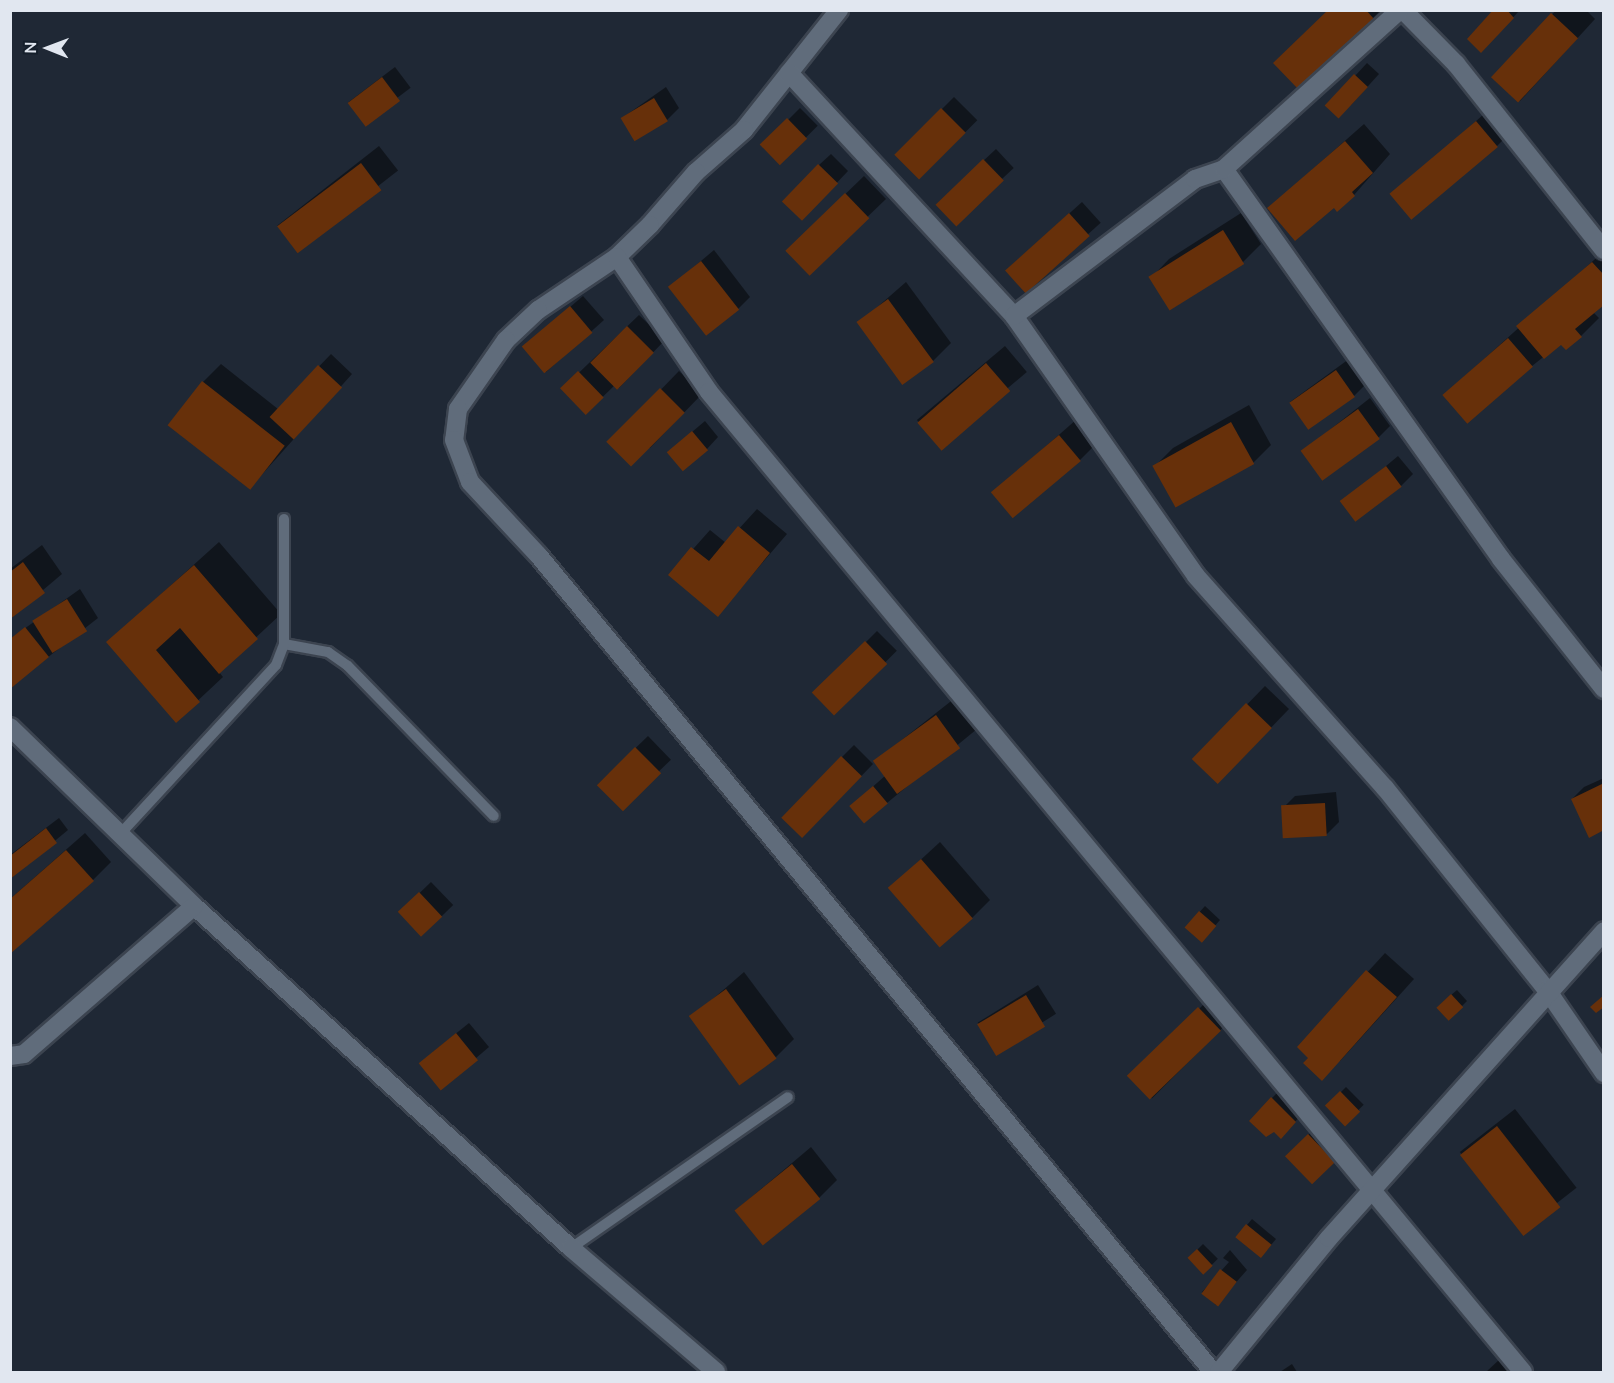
<!DOCTYPE html>
<style>
body{margin:0}
#map{position:relative;width:1614px;height:1383px;overflow:hidden;background:#1f2835;font-family:Mulish,sans-serif}
div>[style]{position:absolute}
[style*='--x']{left:calc(var(--x)*1px);top:calc(var(--y)*1px);width:calc(var(--w)*1px);rotate:calc(var(--a)*1deg)}
.shadow>*{inset:0;background:#0007;transform-origin:0 0}
.building>*{inset:0;background:#67300a;transform-origin:0 0}
.roads{filter:drop-shadow(2px 0 #3c4450) drop-shadow(-2px 0 #3c4450) drop-shadow(0 2px #3c4450) drop-shadow(0 -2px #3c4450)}
.lane>*{height:10px;margin:-5px;padding:0 5px;transform-origin:5px;border-radius:5px;background:#606c7b}
.street>*{height:18px;margin:-9px;padding:0 9px;transform-origin:9px;border-radius:9px;background:#606c7b}
span{translate:-50% -50%;white-space:nowrap;text-align:center;line-height:1.15;-webkit-text-stroke:4.5px #151f2b;paint-order:stroke}
.frame{position:absolute;inset:0;border:12px solid #e1e7f0;pointer-events:none}
.north{position:absolute;left:18px;top:18px;width:60px;height:60px;-webkit-text-stroke:4px #151f2b;paint-order:stroke;rotate:271deg;font-size:16px;font-weight:700;line-height:24px;text-align:center;color:#e1e7f0}
.north::after{content:'';display:block;margin:auto;width:21px;height:27px;background:#e1e7f0;clip-path:polygon(50% 0,100% 100%,50% 72%,0 100%)}
</style>
<div id="map">
<div class="shadow">
<i style="clip-path:polygon(1329px 10px,1381px 10px,1300px 89px)"></i>
<i style="clip-path:polygon(1495px 10px,1520px 10px,1493px 39px)"></i>
<i style="clip-path:polygon(1556px 10px,1586px 10px,1595px 19px,1520px 101px,1495px 79px)"></i>
<i style="clip-path:polygon(1367px 63px,1379px 74px,1351px 105px,1327px 106px)"></i>
<i style="left:395px;top:67px;width:26px;height:58px;rotate:53deg"></i>
<i style="clip-path:polygon(666px 87px,679px 108px,667px 120px,622px 118px)"></i>
<i style="left:954px;top:97px;width:33px;height:81px;rotate:45deg"></i>
<i style="clip-path:polygon(1495px 104px,1515px 128px,1497px 146px,1393px 196px)"></i>
<i style="left:800px;top:108px;width:25px;height:53px;rotate:45deg"></i>
<i style="clip-path:polygon(1364px 124px,1390px 154px,1354px 195px,1337px 210px,1334px 206px,1269px 208px)"></i>
<i style="left:379px;top:146px;width:31px;height:129px;rotate:52deg"></i>
<i style="left:996px;top:149px;width:26px;height:81px;rotate:47deg"></i>
<i style="clip-path:polygon(831px 154px,848px 171px,814px 207px,819px 165px)"></i>
<i style="clip-path:polygon(864px 176px,886px 199px,808px 274px,805px 233px)"></i>
<i style="left:1082px;top:202px;width:28px;height:100px;rotate:48deg"></i>
<i style="clip-path:polygon(1241px 213px,1261px 244px,1243px 262px,1171px 309px,1151px 278px,1169px 259px)"></i>
<i style="clip-path:polygon(714px 250px,750px 297px,738px 309px,670px 287px)"></i>
<i style="clip-path:polygon(1604px 251px,1604px 303px,1593px 312px,1599px 318px,1581px 336px,1561px 343px,1532px 366px,1444px 395px)"></i>
<i style="clip-path:polygon(906px 282px,951px 343px,933px 361px,859px 323px)"></i>
<i style="clip-path:polygon(583px 296px,604px 320px,546px 372px,536px 336px)"></i>
<i style="clip-path:polygon(639px 315px,665px 340px,619px 388px,615px 385px,586px 413px,563px 388px)"></i>
<i style="left:1005px;top:346px;width:34px;height:115px;rotate:50deg"></i>
<i style="clip-path:polygon(331px 354px,352px 374px,250px 488px,203px 382px,221px 364px,278px 409px)"></i>
<i style="clip-path:polygon(1349px 359px,1366px 384px,1354px 396px,1290px 402px)"></i>
<i style="clip-path:polygon(679px 371px,702px 394px,650px 448px,609px 443px)"></i>
<i style="clip-path:polygon(1370px 398px,1390px 426px,1379px 437px,1303px 451px)"></i>
<i style="clip-path:polygon(1249px 405px,1271px 445px,1253px 463px,1154px 467px,1173px 448px)"></i>
<i style="clip-path:polygon(1077px 419px,1098px 442px,1080px 460px,1012px 476px)"></i>
<i style="clip-path:polygon(705px 421px,718px 437px,707px 449px,680px 442px)"></i>
<i style="clip-path:polygon(1398px 456px,1413px 474px,1401px 486px,1343px 502px)"></i>
<i style="clip-path:polygon(757px 509px,787px 534px,718px 615px,670px 575px,710px 530px,726px 543px)"></i>
<i style="clip-path:polygon(219px 542px,281px 614px,219px 672px,223px 677px,176px 721px,108px 642px)"></i>
<i style="clip-path:polygon(42px 545px,62px 574px,10px 618px,10px 569px)"></i>
<i style="clip-path:polygon(80px 589px,98px 618px,10px 687px,10px 639px)"></i>
<i style="left:877px;top:631px;width:28px;height:88px;rotate:45deg"></i>
<i style="clip-path:polygon(1265px 686px,1289px 709px,1236px 764px,1194px 759px)"></i>
<i style="clip-path:polygon(955px 698px,977px 729px,887px 803px,851px 806px,886px 775px,875px 761px)"></i>
<i style="left:648px;top:736px;width:33px;height:70px;rotate:46deg"></i>
<i style="clip-path:polygon(854px 745px,873px 764px,814px 825px,842px 757px)"></i>
<i style="clip-path:polygon(1604px 778px,1604px 829px,1572px 799px,1584px 787px)"></i>
<i style="clip-path:polygon(1336px 792px,1339px 822px,1327px 834px,1283px 808px,1295px 796px)"></i>
<i style="clip-path:polygon(59px 818px,68px 830px,10px 878px,10px 855px)"></i>
<i style="clip-path:polygon(85px 833px,111px 862px,93px 880px,10px 899px)"></i>
<i style="clip-path:polygon(940px 842px,990px 900px,972px 918px,890px 888px)"></i>
<i style="left:431px;top:882px;width:32px;height:43px;rotate:46deg"></i>
<i style="clip-path:polygon(1205px 906px,1220px 920px,1207px 935px,1186px 927px)"></i>
<i style="clip-path:polygon(1385px 953px,1414px 979px,1340px 1061px,1310px 1058px,1299px 1047px)"></i>
<i style="clip-path:polygon(744px 972px,794px 1039px,776px 1057px,692px 1017px)"></i>
<i style="left:1038px;top:985px;width:34px;height:71px;rotate:58deg"></i>
<i style="clip-path:polygon(1457px 990px,1467px 1001px,1462px 1006px,1444px 1001px)"></i>
<i style="left:1217px;top:991px;width:30px;height:122px;rotate:45deg"></i>
<i style="clip-path:polygon(469px 1023px,489px 1047px,441px 1088px,433px 1052px)"></i>
<i style="clip-path:polygon(1284px 1086px,1307px 1109px,1292px 1125px,1274px 1130px,1272px 1098px)"></i>
<i style="left:1346px;top:1087px;width:25px;height:27px;rotate:45deg"></i>
<i style="left:1515px;top:1109px;width:100px;height:70px;rotate:52deg"></i>
<i style="left:1321px;top:1123px;width:35px;height:47px;rotate:47deg"></i>
<i style="clip-path:polygon(811px 1147px,837px 1180px,819px 1198px,736px 1210px)"></i>
<i style="clip-path:polygon(1252px 1219px,1276px 1239px,1267px 1250px,1237px 1237px)"></i>
<i style="left:1203px;top:1244px;width:21px;height:19px;rotate:45deg"></i>
<i style="clip-path:polygon(1230px 1250px,1247px 1270px,1216px 1305px,1202px 1292px,1229px 1262px,1223px 1258px)"></i>
<i style="clip-path:polygon(1500px 1359px,1515px 1372px,1486px 1372px)"></i>
<i style="clip-path:polygon(1292px 1364px,1297px 1372px,1280px 1372px)"></i>
</div>
<div class="building">
<i style="clip-path:polygon(1328px 10px,1366px 10px,1374px 19px,1300px 91px,1273px 63px)"></i>
<i style="clip-path:polygon(1493px 10px,1507px 10px,1514px 18px,1481px 53px,1467px 39px)"></i>
<i style="left:1551px;top:13px;width:37px;height:88px;rotate:43deg"></i>
<i style="left:1354px;top:74px;width:19px;height:43px;rotate:43deg"></i>
<i style="left:382px;top:77px;width:30px;height:43px;rotate:53deg"></i>
<i style="left:654px;top:98px;width:27px;height:39px;rotate:59deg"></i>
<i style="left:941px;top:108px;width:35px;height:66px;rotate:45deg"></i>
<i style="left:787px;top:118px;width:29px;height:38px;rotate:46deg"></i>
<i style="left:1476px;top:121px;width:34px;height:113px;rotate:50deg"></i>
<i style="clip-path:polygon(1345px 141px,1373px 173px,1352px 192px,1355px 196px,1337px 212px,1334px 208px,1295px 241px,1267px 208px)"></i>
<i style="left:983px;top:159px;width:30px;height:66px;rotate:46deg"></i>
<i style="left:361px;top:163px;width:34px;height:105px;rotate:53deg"></i>
<i style="left:818px;top:164px;width:28px;height:52px;rotate:44deg"></i>
<i style="left:845px;top:193px;width:35px;height:83px;rotate:46deg"></i>
<i style="left:1069px;top:213px;width:31px;height:86px;rotate:48deg"></i>
<i style="left:1223px;top:230px;width:40px;height:88px;rotate:58deg"></i>
<i style="left:701px;top:261px;width:62px;height:42px;rotate:52deg"></i>
<i style="clip-path:polygon(1592px 262px,1604px 275px,1604px 305px,1575px 329px,1582px 337px,1566px 350px,1561px 345px,1544px 359px,1516px 326px)"></i>
<i style="left:888px;top:299px;width:78px;height:39px;rotate:54deg"></i>
<i style="left:570px;top:306px;width:35px;height:63px;rotate:50deg"></i>
<i style="left:627px;top:326px;width:38px;height:52px;rotate:45deg"></i>
<i style="left:1508px;top:338px;width:38px;height:87px;rotate:49deg"></i>
<i style="left:986px;top:363px;width:37px;height:91px;rotate:49deg"></i>
<i style="left:318px;top:365px;width:33px;height:71px;rotate:43deg"></i>
<i style="left:1336px;top:370px;width:33px;height:57px;rotate:55deg"></i>
<i style="left:578px;top:371px;width:37px;height:25px;rotate:46deg"></i>
<i style="left:202px;top:381px;width:105px;height:56px;rotate:38deg"></i>
<i style="left:660px;top:388px;width:35px;height:76px;rotate:45deg"></i>
<i style="left:1358px;top:409px;width:37px;height:71px;rotate:54deg"></i>
<i style="left:1231px;top:422px;width:48px;height:90px;rotate:61deg"></i>
<i style="left:692px;top:431px;width:25px;height:33px;rotate:50deg"></i>
<i style="left:1059px;top:435px;width:34px;height:89px;rotate:50deg"></i>
<i style="left:1386px;top:466px;width:26px;height:58px;rotate:53deg"></i>
<i style="clip-path:polygon(738px 526px,770px 553px,718px 617px,668px 575px,691px 547px,709px 561px)"></i>
<i style="clip-path:polygon(23px 562px,45px 593px,10px 619px,10px 572px)"></i>
<i style="clip-path:polygon(194px 565px,258px 639px,219px 674px,180px 628px,156px 650px,200px 702px,176px 723px,106px 642px)"></i>
<i style="left:67px;top:599px;width:38px;height:41px;rotate:58deg"></i>
<i style="clip-path:polygon(25px 627px,49px 657px,10px 689px,10px 639px)"></i>
<i style="left:865px;top:641px;width:32px;height:74px;rotate:46deg"></i>
<i style="left:1246px;top:703px;width:36px;height:78px;rotate:44deg"></i>
<i style="left:936px;top:715px;width:41px;height:78px;rotate:54deg"></i>
<i style="left:635px;top:747px;width:37px;height:54px;rotate:45deg"></i>
<i style="left:841px;top:756px;width:29px;height:86px;rotate:44deg"></i>
<i style="clip-path:polygon(1604px 783px,1604px 830px,1589px 838px,1571px 799px)"></i>
<i style="left:873px;top:786px;width:23px;height:31px;rotate:50deg"></i>
<i style="left:1325px;top:803px;width:33px;height:44px;rotate:87deg"></i>
<i style="clip-path:polygon(46px 828px,57px 843px,10px 879px,10px 856px)"></i>
<i style="clip-path:polygon(66px 850px,94px 881px,10px 954px,10px 899px)"></i>
<i style="left:921px;top:859px;width:79px;height:44px;rotate:49deg"></i>
<i style="left:419px;top:892px;width:34px;height:29px;rotate:47deg"></i>
<i style="left:1199px;top:911px;width:23px;height:22px;rotate:41deg"></i>
<i style="clip-path:polygon(1366px 970px,1397px 997px,1322px 1081px,1303px 1063px,1308px 1058px,1297px 1047px)"></i>
<i style="left:726px;top:989px;width:86px;height:46px;rotate:54deg"></i>
<i style="left:1451px;top:994px;width:18px;height:20px;rotate:47deg"></i>
<i style="left:1026px;top:995px;width:37px;height:57px;rotate:59deg"></i>
<i style="clip-path:polygon(1604px 995px,1604px 1007px,1596px 1013px,1590px 1007px)"></i>
<i style="left:1198px;top:1007px;width:33px;height:99px;rotate:46deg"></i>
<i style="left:456px;top:1033px;width:35px;height:48px;rotate:51deg"></i>
<i style="left:1340px;top:1091px;width:29px;height:21px;rotate:46deg"></i>
<i style="clip-path:polygon(1271px 1097px,1296px 1122px,1281px 1139px,1274px 1132px,1266px 1137px,1249px 1121px)"></i>
<i style="left:1497px;top:1126px;width:103px;height:47px;rotate:52deg"></i>
<i style="left:1308px;top:1134px;width:39px;height:32px;rotate:46deg"></i>
<i style="left:792px;top:1164px;width:45px;height:74px;rotate:51deg"></i>
<i style="left:1246px;top:1224px;width:33px;height:17px;rotate:39deg"></i>
<i style="left:1197px;top:1249px;width:23px;height:13px;rotate:47deg"></i>
<i style="left:1220px;top:1269px;width:21px;height:31px;rotate:37deg"></i>
</div>
<div class="roads">
<div class="lane">
<i style="--x:284;--y:644;--w:45;--a:10.3"></i>
<i style="--x:328;--y:652;--w:24;--a:35"></i>
<i style="--x:348;--y:666;--w:209;--a:45.8"></i>
<i style="--x:122;--y:832;--w:227;--a:-47.3"></i>
<i style="--x:276;--y:665;--w:22;--a:-69"></i>
<i style="--x:284;--y:644;--w:125;--a:-90"></i>
<i style="--x:571;--y:1248;--w:264;--a:-34.8"></i>
</div>
<div class="street">
<i style="--x:839;--y:10;--w:153;--a:128.4"></i>
<i style="--x:744;--y:130;--w:64;--a:138.8"></i>
<i style="--x:696;--y:172;--w:70;--a:131"></i>
<i style="--x:650;--y:225;--w:46;--a:135.9"></i>
<i style="--x:617;--y:257;--w:95;--a:146.1"></i>
<i style="--x:538;--y:310;--w:44;--a:136.8"></i>
<i style="--x:506;--y:340;--w:84;--a:124.8"></i>
<i style="--x:458;--y:409;--w:31;--a:97"></i>
<i style="--x:454;--y:440;--w:45;--a:69.1"></i>
<i style="--x:470;--y:482;--w:101;--a:47"></i>
<i style="--x:539;--y:556;--w:1058;--a:50.44"></i>
<i style="--x:1403;--y:10;--w:76;--a:45.5"></i>
<i style="--x:1456;--y:64;--w:238;--a:51.5"></i>
<i style="--x:789;--y:73;--w:331;--a:47.2"></i>
<i style="--x:1014;--y:316;--w:317;--a:55"></i>
<i style="--x:1196;--y:576;--w:284;--a:48.3"></i>
<i style="--x:1385;--y:788;--w:259;--a:51.3"></i>
<i style="--x:1547;--y:990;--w:101;--a:55.5"></i>
<i style="--x:1224;--y:169;--w:478;--a:54.6"></i>
<i style="--x:1501;--y:559;--w:166;--a:51.6"></i>
<i style="--x:617;--y:257;--w:163;--a:55.7"></i>
<i style="--x:709;--y:392;--w:1274;--a:50.29"></i>
<i style="--x:1014;--y:316;--w:227;--a:-37.1"></i>
<i style="--x:1195;--y:179;--w:31;--a:-19"></i>
<i style="--x:1224;--y:169;--w:237;--a:-42.1"></i>
<i style="--x:10;--y:727;--w:257;--a:44.2"></i>
<i style="--x:194;--y:906;--w:509;--a:42.21"></i>
<i style="--x:571;--y:1248;--w:191;--a:40.5"></i>
<i style="--x:10;--y:1056;--w:14;--a:-8"></i>
<i style="--x:24;--y:1054;--w:225;--a:-41"></i>
<i style="--x:1219;--y:1372;--w:173;--a:-50.6"></i>
<i style="--x:1329;--y:1238;--w:412;--a:-48.1"></i>
</div>
</div>
<div class="frame"></div>
<div class="north">N</div>
</div>
